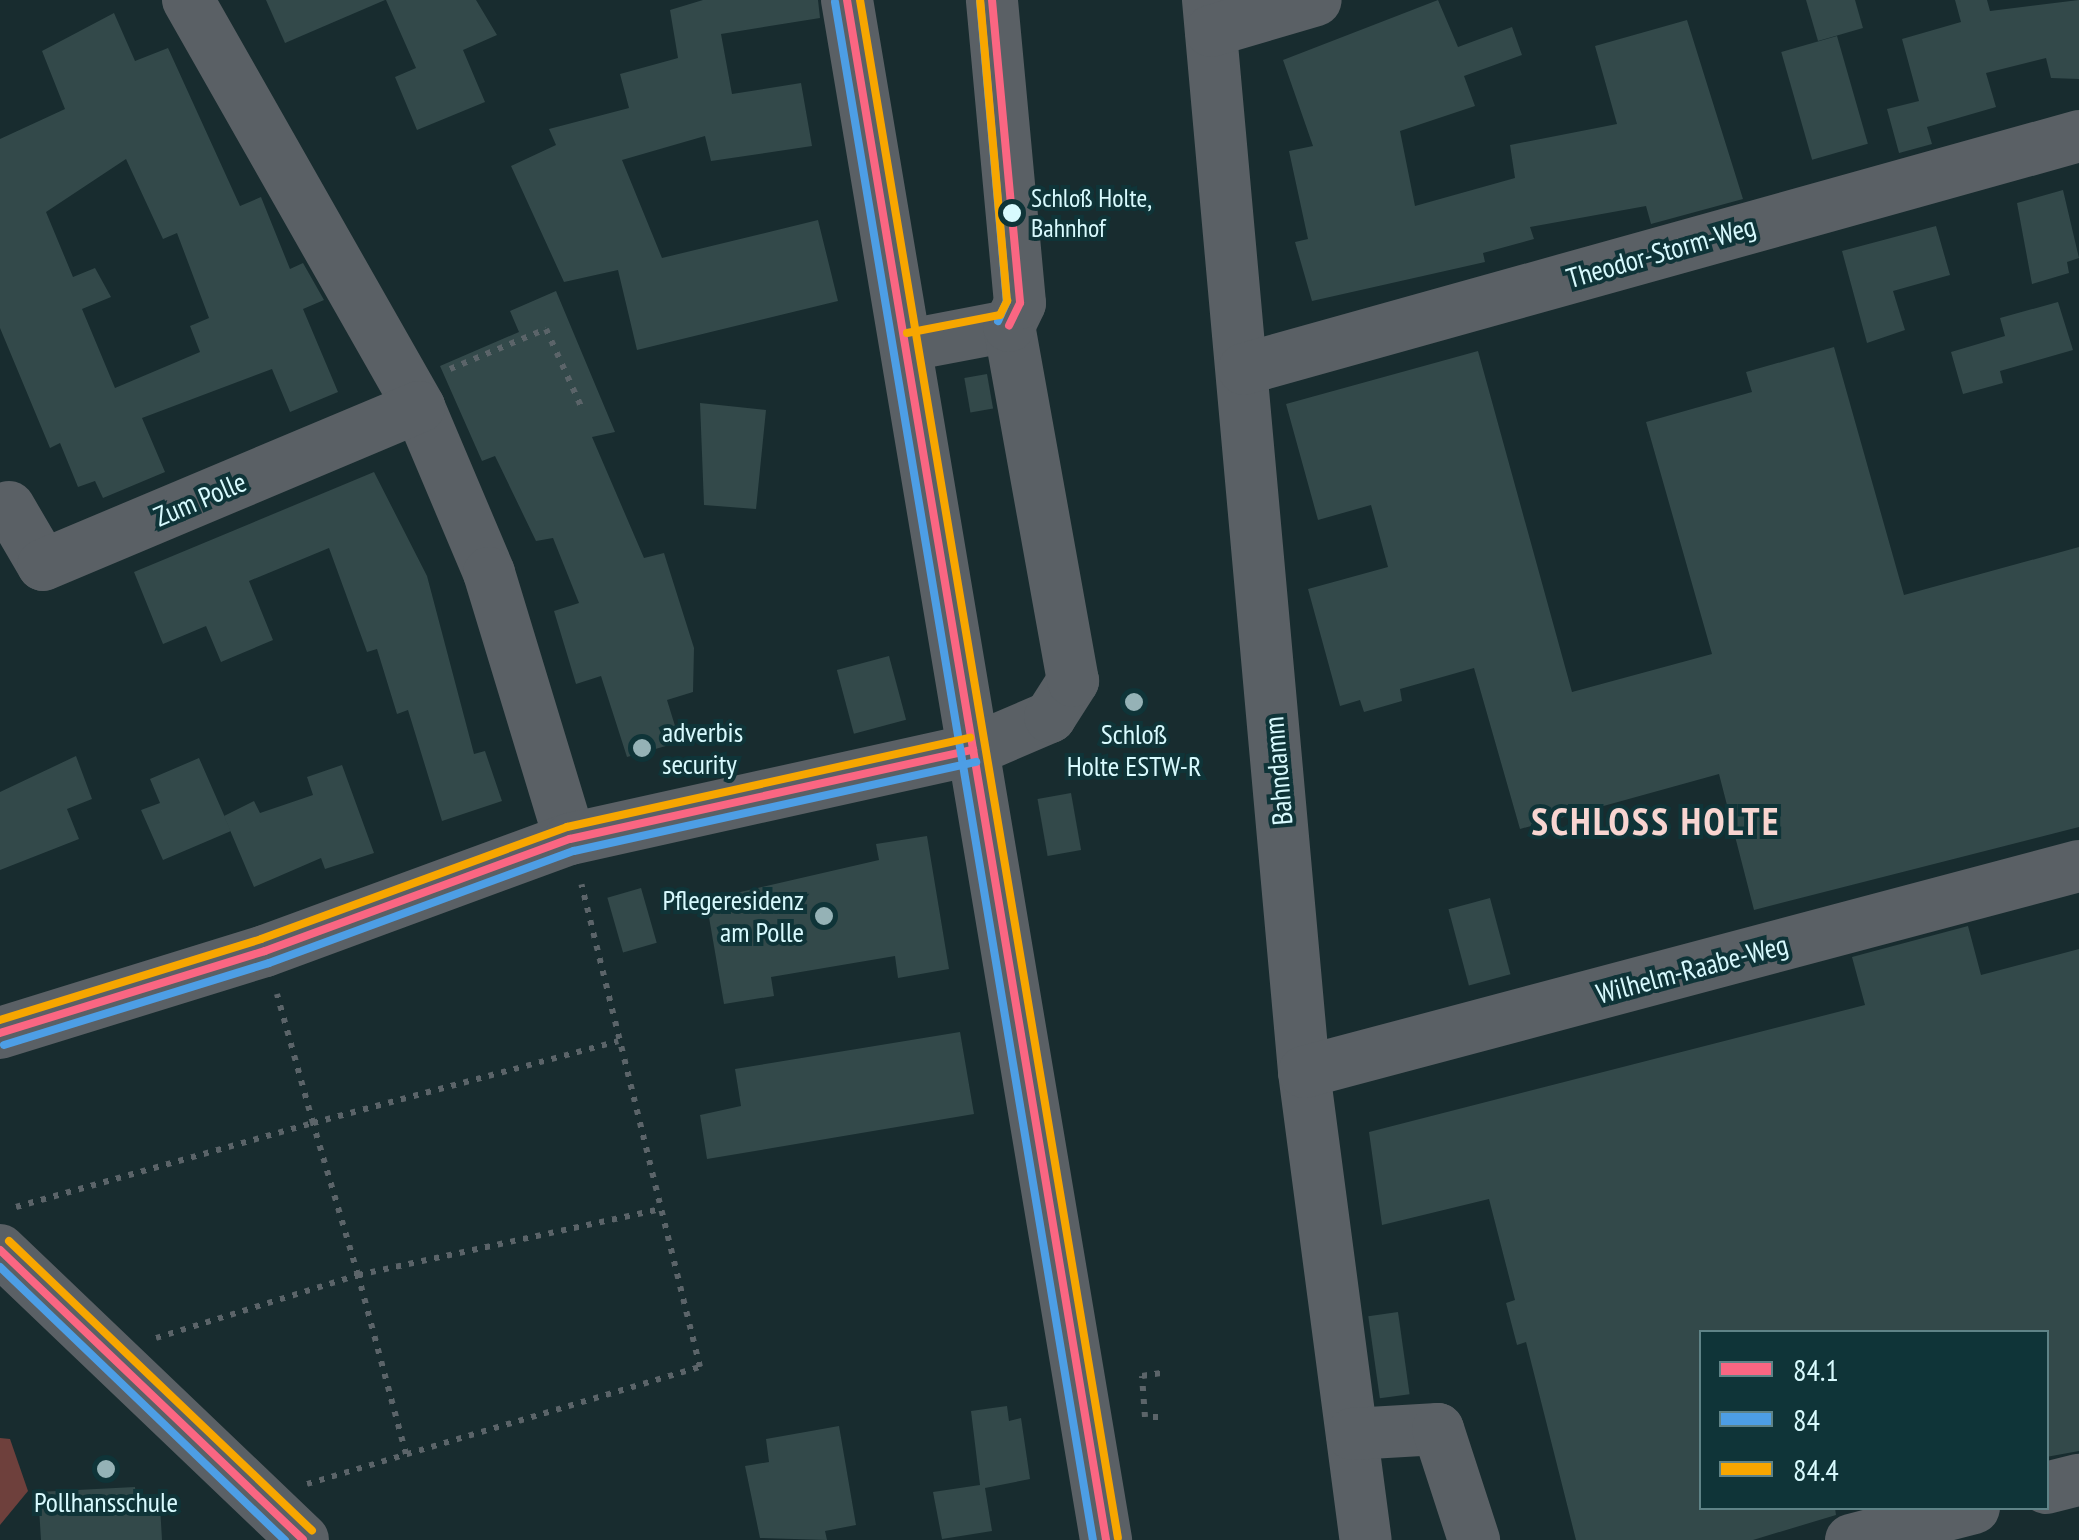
<!DOCTYPE html>
<meta charset="utf-8">
<style>
body{margin:0}
#map{position:relative;width:2079px;height:1540px;overflow:hidden;background:#182c2f;font-family:"PT Sans Narrow",sans-serif}
div>[style]{position:absolute}
[style*='--x']{left:calc(var(--x)*1px);top:calc(var(--y)*1px);width:calc(var(--w)*1px);rotate:calc(var(--a)*1deg)}
.green>*{inset:0;background:#6e403c}
.building>*{inset:0;background:#33494a;transform-origin:0 0}
.path>*{height:6px;margin-top:-3px;transform-origin:0;background:repeating-linear-gradient(90deg,#5b6469 0 5px,transparent 0 13px)}
.minor>*{height:52px;margin:-26px;padding:0 26px;transform-origin:26px;border-radius:26px;background:#5a6065}
.bus-1>*{height:8px;margin:-4px;padding:0 4px;transform-origin:4px;border-radius:4px;background:#fa6682}
.bus-2>*{height:8px;margin:-4px;padding:0 4px;transform-origin:4px;border-radius:4px;background:#4d9ee5}
.bus-3>*{height:8px;margin:-4px;padding:0 4px;transform-origin:4px;border-radius:4px;background:#f7a600}
.dots>*{width:28px;height:28px;translate:-50% -50%;box-sizing:border-box;border:5px solid #0f3438;border-radius:50%}
span{translate:-50% -50%;white-space:nowrap;text-align:center;line-height:1.15;-webkit-text-stroke:8px #0f3438;paint-order:stroke}
.bus-label{font-size:26px;color:#d8fafe}
.left{translate:0 -50%;text-align:left}
.street-label{font-size:28px;color:#d8fafe}
.poi-label{font-size:28px;color:#d8fafe}
.right{translate:-100% -50%;text-align:right}
.district-label{font-size:38px;color:#f8d5d1;font-weight:700;letter-spacing:2.5px}
.legend{position:absolute;left:1699px;top:1330px;width:350px;height:180px;box-sizing:border-box;background:#0f3438;border:2px solid #5f8387;margin:0;padding:12px 18px;list-style:none;font-size:30px;color:#d8fafe}
.legend li{display:flex;align-items:center;gap:20px;height:50px}
.legend b{width:50px;border:2px solid #5f8387}
</style>
<div id="map">
<div class="green">
<i style="clip-path:polygon(0 1438px,10px 1439px,28px 1491px,0 1525px)"></i>
</div>
<div class="building">
<i style="clip-path:polygon(266px 0,385px 0,285px 43px)"></i>
<i style="clip-path:polygon(386px 0,476px 0,497px 35px,463px 50px,485px 102px,417px 130px,395px 77px,416px 68px)"></i>
<i style="clip-path:polygon(703px 0,818px 0,820px 18px,721px 34px,732px 94px,801px 83px,812px 146px,711px 161px,705px 136px,622px 160px,662px 258px,818px 220px,838px 301px,637px 350px,618px 270px,564px 282px,511px 166px,556px 145px,549px 129px,629px 108px,620px 74px,678px 58px,670px 10px)"></i>
<i style="clip-path:polygon(1438px 0,1458px 47px,1512px 27px,1522px 55px,1464px 76px,1475px 106px,1400px 131px,1415px 206px,1515px 178px,1510px 145px,1617px 124px,1595px 46px,1687px 20px,1743px 199px,1651px 224px,1646px 206px,1530px 227px,1534px 239px,1483px 253px,1485px 262px,1312px 301px,1295px 242px,1308px 239px,1289px 151px,1313px 146px,1283px 60px)"></i>
<i style="clip-path:polygon(1806px 0,1855px 0,1863px 28px,1818px 41px)"></i>
<i style="clip-path:polygon(1955px 0,1987px 0,1990px 11px,2079px 0,2079px 79px,2051px 78px,2046px 58px,1986px 73px,1996px 107px,1927px 127px,1932px 144px,1899px 153px,1887px 109px,1919px 101px,1902px 39px,1961px 22px)"></i>
<i style="clip-path:polygon(evenodd,114px 13px,135px 61px,168px 48px,240px 206px,261px 197px,290px 269px,303px 263px,324px 300px,303px 309px,338px 392px,290px 412px,272px 369px,142px 418px,165px 472px,103px 498px,95px 481px,78px 487px,60px 443px,50px 448px,0 328px,0 139px,65px 109px,42px 51px,114px 13px,126px 159px,163px 239px,177px 233px,209px 318px,190px 326px,200px 352px,115px 388px,82px 309px,111px 297px,95px 268px,73px 277px,46px 212px,126px 159px)"></i>
<i style="left:1837px;top:36px;width:112px;height:58px;rotate:74deg"></i>
<i style="clip-path:polygon(2063px 190px,2079px 258px,2067px 262px,2069px 273px,2032px 284px,2017px 203px)"></i>
<i style="clip-path:polygon(1936px 226px,1950px 275px,1893px 291px,1905px 330px,1867px 343px,1842px 251px)"></i>
<i style="clip-path:polygon(556px 291px,615px 432px,592px 437px,644px 558px,664px 553px,694px 648px,693px 692px,667px 700px,680px 742px,627px 757px,601px 676px,576px 684px,554px 611px,579px 603px,553px 538px,536px 541px,495px 456px,482px 461px,440px 366px,519px 332px,510px 311px)"></i>
<i style="clip-path:polygon(2058px 302px,2073px 350px,2000px 371px,2003px 383px,1963px 394px,1951px 352px,2005px 336px,2000px 318px)"></i>
<i style="clip-path:polygon(1834px 347px,1904px 595px,2079px 547px,2079px 827px,1754px 910px,1719px 774px,1520px 829px,1474px 668px,1400px 689px,1402px 701px,1364px 712px,1360px 700px,1340px 706px,1308px 589px,1388px 567px,1371px 505px,1318px 520px,1286px 404px,1478px 351px,1572px 692px,1712px 654px,1646px 422px,1752px 392px,1746px 372px)"></i>
<i style="left:987px;top:374px;width:35px;height:23px;rotate:80deg"></i>
<i style="clip-path:polygon(700px 403px,766px 410px,756px 509px,704px 505px)"></i>
<i style="clip-path:polygon(374px 472px,427px 576px,474px 754px,485px 751px,502px 801px,442px 821px,408px 710px,397px 714px,377px 649px,367px 652px,329px 548px,249px 581px,273px 640px,221px 662px,206px 626px,163px 644px,134px 572px)"></i>
<i style="left:889px;top:656px;width:66px;height:54px;rotate:75deg"></i>
<i style="clip-path:polygon(76px 756px,92px 799px,67px 809px,79px 839px,0 870px,0 792px)"></i>
<i style="clip-path:polygon(199px 758px,231px 831px,163px 860px,141px 810px,160px 803px,150px 779px)"></i>
<i style="clip-path:polygon(342px 765px,374px 853px,325px 869px,321px 858px,254px 887px,224px 816px,254px 801px,260px 813px,313px 795px,307px 777px)"></i>
<i style="left:1071px;top:793px;width:58px;height:34px;rotate:80deg"></i>
<i style="clip-path:polygon(927px 836px,949px 969px,898px 978px,895px 956px,771px 977px,774px 996px,724px 1004px,706px 900px,879px 860px,876px 844px)"></i>
<i style="left:641px;top:888px;width:57px;height:35px;rotate:74deg"></i>
<i style="left:1490px;top:898px;width:79px;height:43px;rotate:75deg"></i>
<i style="clip-path:polygon(1968px 926px,1981px 975px,2079px 949px,2079px 1451px,2046px 1457px,2046px 1332px,1702px 1332px,1702px 1508px,1835px 1508px,1836px 1515px,1753px 1540px,1576px 1540px,1526px 1342px,1517px 1345px,1506px 1303px,1515px 1300px,1489px 1199px,1382px 1225px,1369px 1132px,1865px 1005px,1852px 957px)"></i>
<i style="clip-path:polygon(960px 1032px,974px 1114px,707px 1159px,700px 1115px,741px 1106px,735px 1069px)"></i>
<i style="left:1398px;top:1312px;width:83px;height:30px;rotate:82deg"></i>
<i style="clip-path:polygon(1007px 1406px,1009px 1421px,1021px 1418px,1030px 1479px,985px 1488px,992px 1531px,942px 1539px,933px 1492px,980px 1485px,971px 1411px)"></i>
<i style="clip-path:polygon(839px 1426px,856px 1525px,825px 1531px,827px 1540px,760px 1538px,745px 1466px,769px 1462px,766px 1439px)"></i>
<i style="clip-path:polygon(135px 1487px,137px 1506px,160px 1505px,162px 1540px,41px 1540px,38px 1492px)"></i>
</div>
<div class="path">
<i style="--x:450;--y:369;--w:104;--a:-22.6"></i>
<i style="--x:546;--y:329;--w:85;--a:65.6"></i>
<i style="--x:16;--y:1207;--w:309;--a:-15.8"></i>
<i style="--x:313;--y:1123;--w:134;--a:-105.6"></i>
<i style="--x:156;--y:1338;--w:212;--a:-17.3"></i>
<i style="--x:358;--y:1275;--w:159;--a:-106.5"></i>
<i style="--x:313;--y:1123;--w:316;--a:-15"></i>
<i style="--x:1158;--y:1417;--w:13;--a:180"></i>
<i style="--x:1145;--y:1417;--w:41;--a:-94.2"></i>
<i style="--x:1142;--y:1376;--w:19;--a:-9"></i>
<i style="--x:406;--y:1454;--w:185;--a:-105"></i>
<i style="--x:358;--y:1275;--w:310;--a:-12.3"></i>
<i style="--x:307;--y:1484;--w:410;--a:-16.6"></i>
<i style="--x:700;--y:1367;--w:497;--a:-103.8"></i>
</div>
<div class="minor">
<i style="--x:188;--y:0;--w:468;--a:60.4"></i>
<i style="--x:419;--y:407;--w:180;--a:67.1"></i>
<i style="--x:489;--y:573;--w:278;--a:73.1"></i>
<i style="--x:847;--y:0;--w:1562;--a:80.45"></i>
<i style="--x:1208;--y:0;--w:1076;--a:84.88"></i>
<i style="--x:1304;--y:1072;--w:472;--a:82.5"></i>
<i style="--x:1211;--y:31;--w:109;--a:-16.4"></i>
<i style="--x:909;--y:345;--w:102;--a:-10.8"></i>
<i style="--x:1244;--y:369;--w:867;--a:-15.59"></i>
<i style="--x:9;--y:507;--w:67;--a:59.6"></i>
<i style="--x:43;--y:565;--w:408;--a:-22.8"></i>
<i style="--x:0;--y:1033;--w:277;--a:-17.2"></i>
<i style="--x:265;--y:951;--w:325;--a:-20.2"></i>
<i style="--x:570;--y:839;--w:413;--a:-12.5"></i>
<i style="--x:973;--y:750;--w:84;--a:-23.2"></i>
<i style="--x:1050;--y:717;--w:43;--a:-57.4"></i>
<i style="--x:1073;--y:681;--w:361;--a:-100.2"></i>
<i style="--x:1009;--y:326;--w:25;--a:-64"></i>
<i style="--x:1020;--y:303;--w:304;--a:-95.3"></i>
<i style="--x:1304;--y:1072;--w:802;--a:-14.89"></i>
<i style="--x:0;--y:1250;--w:419;--a:43.7"></i>
<i style="--x:1352;--y:1434;--w:86;--a:-3.3"></i>
<i style="--x:1438;--y:1429;--w:117;--a:72"></i>
<i style="--x:2046;--y:1488;--w:34;--a:-14"></i>
<i style="--x:1851;--y:1540;--w:127;--a:-14.6"></i>
</div>
<div class="bus-1">
<i style="--x:847;--y:0;--w:1562;--a:80.45"></i>
<i style="--x:992;--y:0;--w:304;--a:84.7"></i>
<i style="--x:1020;--y:303;--w:25;--a:116"></i>
<i style="--x:0;--y:1033;--w:277;--a:-17.2"></i>
<i style="--x:265;--y:951;--w:325;--a:-20.2"></i>
<i style="--x:570;--y:839;--w:413;--a:-12.5"></i>
<i style="--x:0;--y:1250;--w:419;--a:43.7"></i>
</div>
<div class="bus-2">
<i style="--x:980;--y:1;--w:301;--a:84.9"></i>
<i style="--x:1007;--y:301;--w:22;--a:114"></i>
<i style="--x:835;--y:2;--w:1559;--a:80.48"></i>
<i style="--x:4;--y:1045;--w:277;--a:-17.2"></i>
<i style="--x:269;--y:963;--w:325;--a:-20.2"></i>
<i style="--x:574;--y:851;--w:412;--a:-12.5"></i>
<i style="--x:0;--y:1267;--w:395;--a:43.8"></i>
</div>
<div class="bus-3">
<i style="--x:860;--y:0;--w:1559;--a:80.48"></i>
<i style="--x:907;--y:333;--w:95;--a:-11"></i>
<i style="--x:1000;--y:315;--w:16;--a:-63"></i>
<i style="--x:1007;--y:301;--w:301;--a:-95.1"></i>
<i style="--x:0;--y:1020;--w:273;--a:-17.2"></i>
<i style="--x:261;--y:939;--w:326;--a:-20.1"></i>
<i style="--x:567;--y:827;--w:413;--a:-12.5"></i>
<i style="--x:9;--y:1241;--w:419;--a:43.7"></i>
</div>
<div class="dots">
<i style="left:1012px;top:213px;background:#d8fafe"></i>
<i style="left:1134px;top:702px;background:#95b2b6"></i>
<i style="left:642px;top:748px;background:#95b2b6"></i>
<i style="left:824px;top:916px;background:#95b2b6"></i>
<i style="left:106px;top:1469px;background:#95b2b6"></i>
</div>
<div class="bus-label">
<span class="left" style="left:1031px;top:213px">Schloß Holte,<br>Bahnhof</span>
</div>
<div class="street-label">
<span style="left:1661px;top:252px;rotate:-16deg">Theodor-Storm-Weg</span>
<span style="left:200px;top:499px;rotate:-23deg">Zum Polle</span>
<span style="left:1278px;top:771px;rotate:-95deg">Bahndamm</span>
<span style="left:1692px;top:969px;rotate:-15deg">Wilhelm-Raabe-Weg</span>
</div>
<div class="poi-label">
<span class="left" style="left:662px;top:748px">adverbis<br>security</span>
<span style="left:1134px;top:750px">Schloß<br>Holte ESTW-R</span>
<span class="right" style="left:804px;top:916px">Pflegeresidenz<br>am Polle</span>
<span style="left:106px;top:1502px">Pollhansschule</span>
</div>
<div class="district-label">
<span style="left:1656px;top:821px">SCHLOSS HOLTE</span>
</div>
<ul class="legend">
<li><b style="height:12px;background:#fa6682"></b>84.1</li>
<li><b style="height:12px;background:#4d9ee5"></b>84</li>
<li><b style="height:12px;background:#f7a600"></b>84.4</li>
</ul>
</div>
